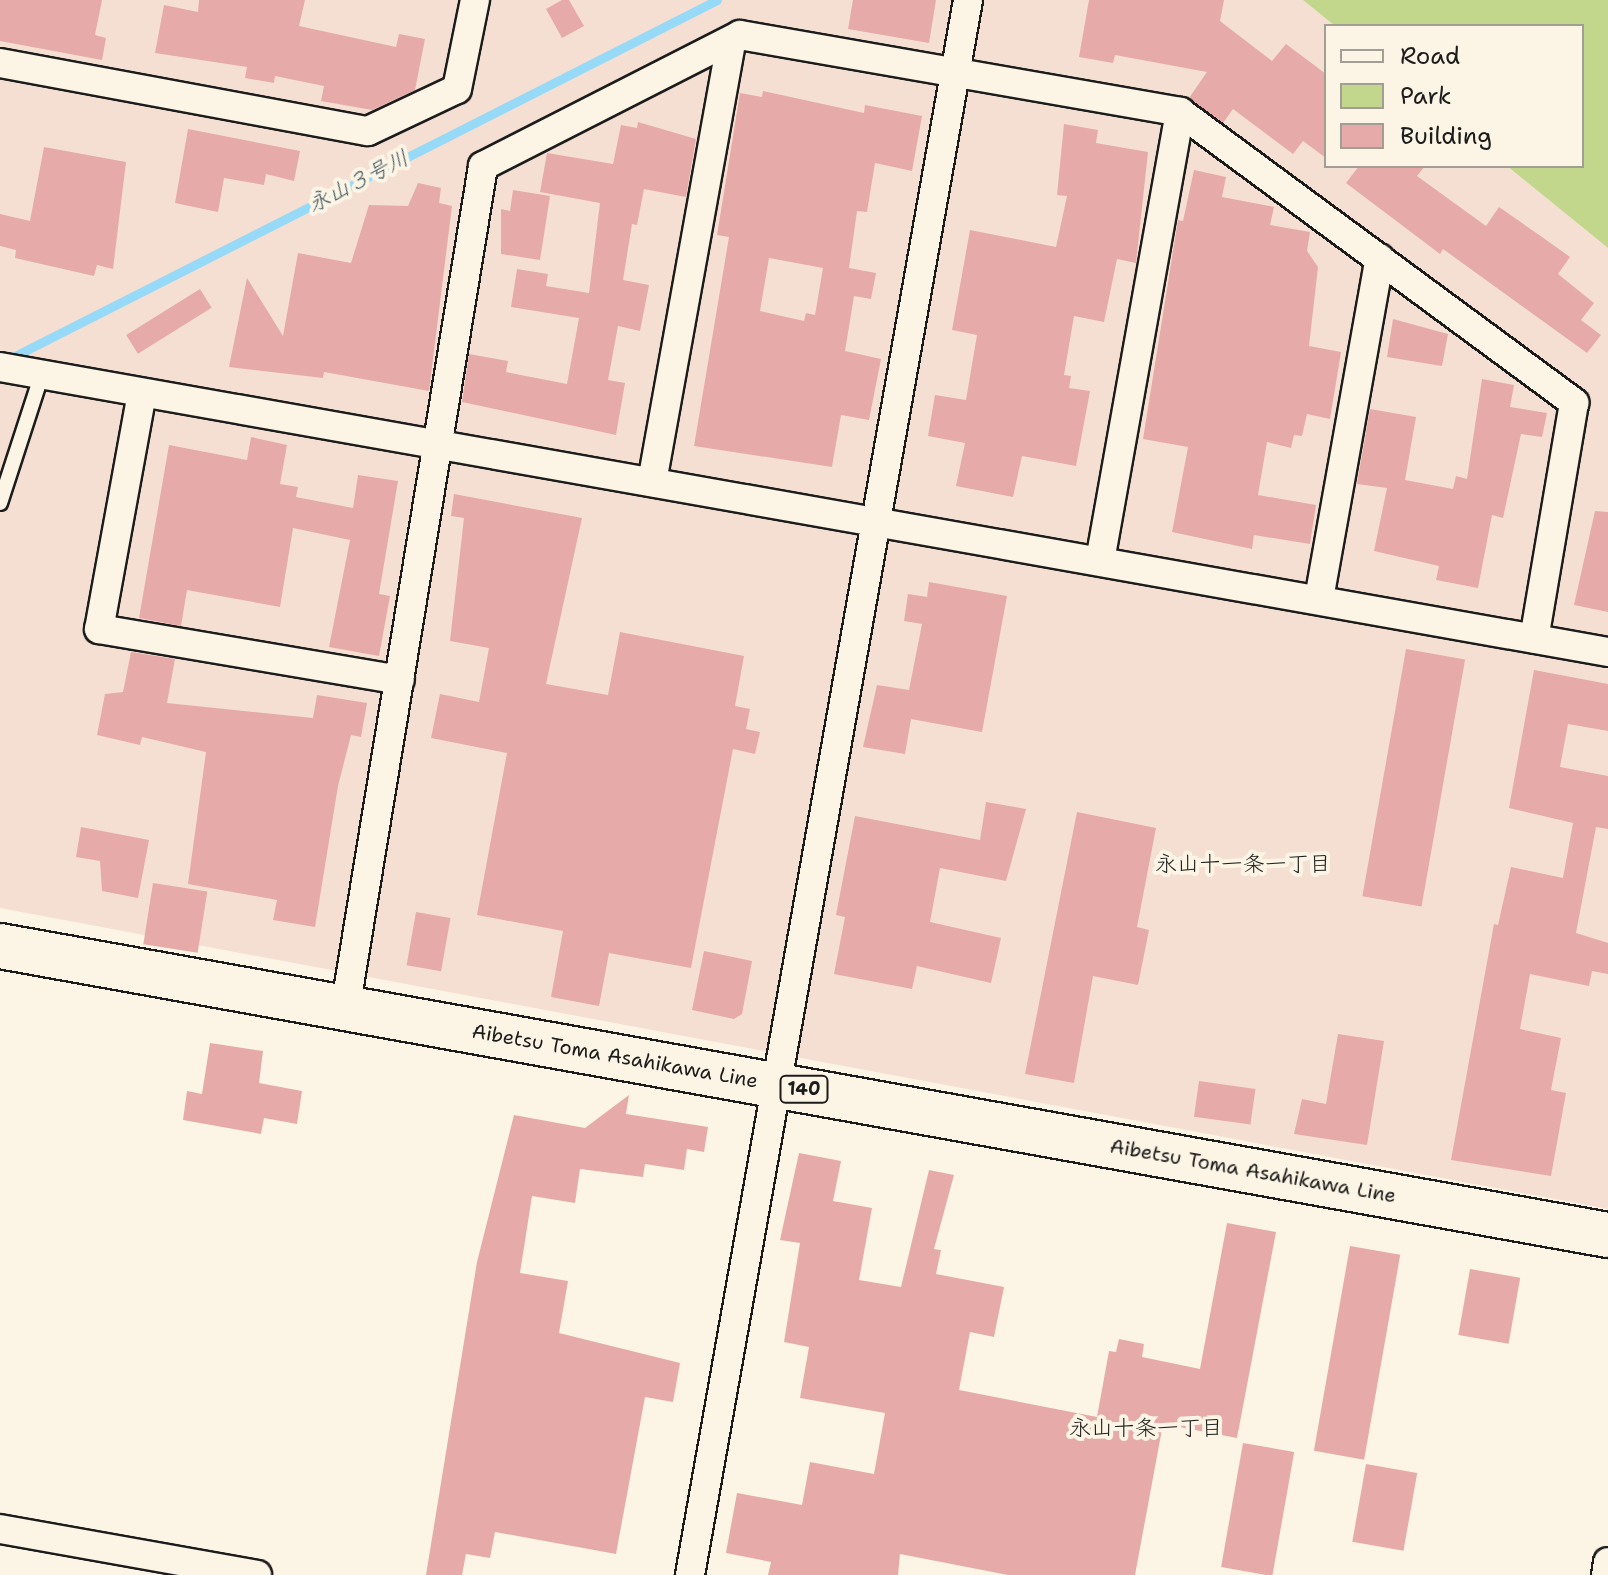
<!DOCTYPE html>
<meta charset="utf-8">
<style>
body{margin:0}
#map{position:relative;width:1608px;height:1575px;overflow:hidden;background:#fcf5e5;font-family:"Shantell Sans","Klee One",sans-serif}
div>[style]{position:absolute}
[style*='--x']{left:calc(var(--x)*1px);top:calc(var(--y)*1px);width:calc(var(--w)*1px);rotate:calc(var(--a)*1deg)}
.built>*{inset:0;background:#f5dfd3}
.green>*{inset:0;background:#c2d68c}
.stream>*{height:9px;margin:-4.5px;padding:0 4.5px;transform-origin:4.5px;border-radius:4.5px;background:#96daf8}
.building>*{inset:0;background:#e6aba9;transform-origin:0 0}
.roads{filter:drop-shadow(2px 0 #1c1c1c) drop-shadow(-2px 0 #1c1c1c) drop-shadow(0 2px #1c1c1c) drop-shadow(0 -2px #1c1c1c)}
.lane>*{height:14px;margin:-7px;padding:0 7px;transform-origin:7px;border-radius:7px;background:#fcf5e5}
.street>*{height:28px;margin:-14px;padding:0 14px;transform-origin:14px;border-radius:14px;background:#fcf5e5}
.primary>*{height:44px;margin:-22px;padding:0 22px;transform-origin:22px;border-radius:22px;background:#fcf5e5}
span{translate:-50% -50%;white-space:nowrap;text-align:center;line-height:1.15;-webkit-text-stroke:8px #fcf5e5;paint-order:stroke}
.shield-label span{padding:2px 6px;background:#fcf5e5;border:2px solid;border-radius:6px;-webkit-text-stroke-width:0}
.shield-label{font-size:18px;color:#1c1c1c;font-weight:700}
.street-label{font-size:20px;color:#1c1c1c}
.water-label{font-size:22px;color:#41555e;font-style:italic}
.neighbourhood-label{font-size:22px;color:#1c1c1c}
.legend{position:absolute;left:1324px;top:24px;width:260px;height:144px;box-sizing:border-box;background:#fcf5e5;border:2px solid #a29e95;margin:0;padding:10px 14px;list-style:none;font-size:24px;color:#1c1c1c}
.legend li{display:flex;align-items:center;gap:16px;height:40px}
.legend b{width:40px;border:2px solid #a29e95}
</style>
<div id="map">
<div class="built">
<i style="clip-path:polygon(0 0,1303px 0,1335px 26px,1326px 26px,1326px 166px,1507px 166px,1608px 248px,1608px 1209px,0 908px)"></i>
</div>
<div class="green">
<i style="clip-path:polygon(1303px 0,1608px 0,1608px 248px,1507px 166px,1582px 166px,1582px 26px,1335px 26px)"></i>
</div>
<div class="stream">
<i style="--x:7;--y:360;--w:796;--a:-26.89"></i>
</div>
<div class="building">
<i style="clip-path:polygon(0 0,102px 0,95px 35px,106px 38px,102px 60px,0 41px)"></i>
<i style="clip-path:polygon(199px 0,305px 0,299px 26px,396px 47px,399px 34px,425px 39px,415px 90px,372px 110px,321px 101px,324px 86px,275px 76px,274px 83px,245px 78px,247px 67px,155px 53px,164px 5px,198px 12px)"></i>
<i style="clip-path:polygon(562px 0,569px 0,584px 26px,562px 38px,546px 9px)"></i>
<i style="clip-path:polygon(853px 0,936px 0,929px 43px,848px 29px)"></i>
<i style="clip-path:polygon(1089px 0,1224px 0,1220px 21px,1272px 61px,1286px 44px,1326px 74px,1326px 158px,1303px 141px,1293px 154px,1233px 109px,1223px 123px,1189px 98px,1207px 72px,1115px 55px,1113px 63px,1079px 57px)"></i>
<i style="clip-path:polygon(evenodd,763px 91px,864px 113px,865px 105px,922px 116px,912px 171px,875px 163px,867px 212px,857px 211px,849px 268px,876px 273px,871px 299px,854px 296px,845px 351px,881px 359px,869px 420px,841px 415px,832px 467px,694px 446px,729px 237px,717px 235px,740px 93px,762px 97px,763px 91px,769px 258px,823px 268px,815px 315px,806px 313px,804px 321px,760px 311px,769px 258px)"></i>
<i style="clip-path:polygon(638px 122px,696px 139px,686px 197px,644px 189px,637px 225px,632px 224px,623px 280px,649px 285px,640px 331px,618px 326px,608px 380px,625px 383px,616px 435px,462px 402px,469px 354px,508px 361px,506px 372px,567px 384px,579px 318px,511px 307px,517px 269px,548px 274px,546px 286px,589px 293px,600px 203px,540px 192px,547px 153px,613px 164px,621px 125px,637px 128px)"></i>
<i style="clip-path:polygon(1064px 124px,1098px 130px,1096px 143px,1148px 152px,1136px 263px,1117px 259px,1104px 322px,1074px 316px,1064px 375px,1071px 376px,1069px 388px,1090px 391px,1076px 466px,1022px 456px,1013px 497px,956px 486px,965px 443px,928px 436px,935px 395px,966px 400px,977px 335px,952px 330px,970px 230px,1056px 247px,1067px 196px,1057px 195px)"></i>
<i style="clip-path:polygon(188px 129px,300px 151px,294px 181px,266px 174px,264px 185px,224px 178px,218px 212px,175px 203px)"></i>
<i style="clip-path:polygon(44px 147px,126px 162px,113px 269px,97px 265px,94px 276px,15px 258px,16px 250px,0 246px,0 214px,30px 221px)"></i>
<i style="clip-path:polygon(1359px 166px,1425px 166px,1417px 176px,1486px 226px,1499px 207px,1542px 237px,1570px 257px,1558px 274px,1594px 303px,1581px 320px,1601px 335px,1587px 353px,1443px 249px,1440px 254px,1346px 183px)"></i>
<i style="clip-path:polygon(1194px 170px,1226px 177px,1222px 197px,1274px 207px,1270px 225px,1310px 232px,1307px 251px,1318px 267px,1309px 346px,1341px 352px,1330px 419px,1307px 414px,1302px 436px,1294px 435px,1291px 448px,1267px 442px,1258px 495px,1316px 505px,1310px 544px,1254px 535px,1252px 549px,1172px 532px,1188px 447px,1143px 439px,1178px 220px,1183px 221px)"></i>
<i style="clip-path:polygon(418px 183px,441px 188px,439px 203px,452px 206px,429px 391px,324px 372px,323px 378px,229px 367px,247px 278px,283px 336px,298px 253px,351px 263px,369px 205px,408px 206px)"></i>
<i style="clip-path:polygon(513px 190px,550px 196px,540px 260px,501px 254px,501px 209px,510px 211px)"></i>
<i style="left:200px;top:289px;width:22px;height:87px;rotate:58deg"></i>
<i style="clip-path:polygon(1393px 319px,1448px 334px,1442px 366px,1387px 357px)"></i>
<i style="clip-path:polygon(1482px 379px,1514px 385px,1510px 407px,1547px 413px,1542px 437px,1521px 434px,1503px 518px,1492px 515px,1478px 588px,1436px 580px,1439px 566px,1374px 551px,1387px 488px,1357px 484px,1370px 409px,1416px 417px,1405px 480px,1453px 489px,1456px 476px,1467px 479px)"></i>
<i style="clip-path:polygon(251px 437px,287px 445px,280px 484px,298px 487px,296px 497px,353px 508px,358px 475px,398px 481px,379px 594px,390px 596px,379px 656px,329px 647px,350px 540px,293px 528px,280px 607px,187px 590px,181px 626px,139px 618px,169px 445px,247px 460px)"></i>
<i style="clip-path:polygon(454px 494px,582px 518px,546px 684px,608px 695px,620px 632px,744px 656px,735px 706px,750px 709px,746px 729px,760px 732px,755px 754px,733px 749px,691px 968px,609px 953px,599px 1006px,551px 997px,563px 931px,477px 915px,507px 753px,431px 738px,440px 694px,479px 702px,489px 648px,450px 641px,464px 518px,451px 516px)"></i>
<i style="clip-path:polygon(1595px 511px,1608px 512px,1608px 612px,1574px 605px)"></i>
<i style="clip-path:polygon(929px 582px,1007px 596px,982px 732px,911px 719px,905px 754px,863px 747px,877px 685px,909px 690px,922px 624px,904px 621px,908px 594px,927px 597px)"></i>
<i style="left:1406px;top:649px;width:60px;height:251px;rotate:10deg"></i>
<i style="clip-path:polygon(131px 652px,175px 659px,167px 703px,313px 718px,317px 695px,367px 703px,361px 737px,351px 735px,338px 786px,315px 927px,273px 920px,277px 900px,188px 884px,206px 752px,142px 737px,140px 745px,97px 735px,105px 694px,123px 692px)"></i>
<i style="clip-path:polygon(1534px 670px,1608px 684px,1608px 731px,1568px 724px,1560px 767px,1608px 776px,1608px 829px,1596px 827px,1576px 933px,1608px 943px,1608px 974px,1592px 971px,1589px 986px,1530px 974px,1520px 1029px,1561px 1038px,1551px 1090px,1566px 1093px,1551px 1176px,1451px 1160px,1494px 924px,1498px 925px,1511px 867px,1563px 878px,1573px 823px,1509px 808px)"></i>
<i style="clip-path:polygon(986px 802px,1026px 809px,1006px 881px,940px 868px,930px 922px,1001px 938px,991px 983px,917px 966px,912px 989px,834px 974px,845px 917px,836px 915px,855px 816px,980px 840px)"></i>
<i style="clip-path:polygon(1077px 812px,1156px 828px,1137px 927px,1149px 930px,1138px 985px,1093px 976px,1074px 1083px,1025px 1074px)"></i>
<i style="clip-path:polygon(81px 827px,149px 840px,138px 898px,102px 891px,100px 861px,76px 857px)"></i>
<i style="left:153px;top:883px;width:55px;height:62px;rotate:9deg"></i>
<i style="left:416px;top:912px;width:35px;height:54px;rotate:10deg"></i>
<i style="clip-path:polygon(704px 951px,752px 961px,742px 1014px,734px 1019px,692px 1010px)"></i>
<i style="clip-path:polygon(1338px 1034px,1384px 1041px,1367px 1145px,1294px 1134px,1302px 1099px,1326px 1104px)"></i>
<i style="clip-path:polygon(210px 1043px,263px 1051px,259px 1083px,302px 1091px,297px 1124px,264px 1118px,261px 1134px,183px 1120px,187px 1091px,202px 1094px)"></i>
<i style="left:1199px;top:1081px;width:57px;height:36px;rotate:8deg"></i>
<i style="clip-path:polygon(629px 1095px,626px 1114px,708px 1127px,704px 1152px,687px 1149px,684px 1170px,645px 1164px,643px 1177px,580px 1169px,575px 1203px,532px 1196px,520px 1273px,568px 1281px,559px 1333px,680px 1363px,673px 1402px,645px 1397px,616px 1554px,495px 1532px,490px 1558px,466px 1554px,462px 1575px,426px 1575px,477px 1262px,514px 1115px,585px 1128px)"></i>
<i style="clip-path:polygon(799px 1153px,841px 1161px,833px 1201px,872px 1208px,859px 1280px,901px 1287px,929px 1170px,954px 1175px,934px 1249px,941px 1250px,936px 1274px,1004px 1287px,994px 1337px,970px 1332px,959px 1390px,1097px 1417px,1109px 1351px,1116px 1352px,1119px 1339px,1144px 1344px,1142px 1357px,1200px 1369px,1227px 1223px,1276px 1232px,1237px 1438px,1163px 1424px,1135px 1575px,1008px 1575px,900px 1554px,898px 1575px,768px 1575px,771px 1562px,726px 1553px,737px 1493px,802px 1505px,810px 1462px,874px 1474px,885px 1413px,800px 1398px,809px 1347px,784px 1342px,800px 1243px,780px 1240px)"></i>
<i style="left:1350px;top:1246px;width:51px;height:208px;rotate:10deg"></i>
<i style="left:1470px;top:1269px;width:51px;height:67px;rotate:10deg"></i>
<i style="left:1243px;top:1443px;width:52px;height:126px;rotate:10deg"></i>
<i style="left:1366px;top:1464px;width:52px;height:79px;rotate:10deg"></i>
</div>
<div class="roads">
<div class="lane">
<i style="--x:0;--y:503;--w:136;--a:-72"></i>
</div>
<div class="street">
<i style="--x:0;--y:63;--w:374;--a:10.5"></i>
<i style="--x:368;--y:131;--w:98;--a:-25.3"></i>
<i style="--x:457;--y:89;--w:91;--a:-78.6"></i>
<i style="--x:0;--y:367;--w:1633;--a:10.05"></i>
<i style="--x:142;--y:393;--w:240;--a:100.3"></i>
<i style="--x:99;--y:629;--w:305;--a:9.6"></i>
<i style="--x:652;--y:482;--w:447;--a:-79.8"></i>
<i style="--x:1100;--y:561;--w:456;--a:-79.9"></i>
<i style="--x:1319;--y:599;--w:346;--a:-79.9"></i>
<i style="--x:345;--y:1010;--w:855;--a:-80.71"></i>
<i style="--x:483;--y:166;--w:288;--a:-27"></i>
<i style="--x:740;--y:35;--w:447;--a:9.9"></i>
<i style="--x:1180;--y:112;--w:490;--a:36.4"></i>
<i style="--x:1574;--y:403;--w:239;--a:99.6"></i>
<i style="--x:0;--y:1529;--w:261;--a:10.1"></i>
<i style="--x:690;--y:1575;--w:1599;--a:-79.99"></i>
<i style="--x:1606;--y:1575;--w:13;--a:-81"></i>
</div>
<div class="primary">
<i style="--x:0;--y:946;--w:1634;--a:10.19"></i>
</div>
</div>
<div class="shield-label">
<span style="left:804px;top:1089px">140</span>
</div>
<div class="street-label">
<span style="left:615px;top:1056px;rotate:10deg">Aibetsu Toma Asahikawa Line</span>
<span style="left:1253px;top:1171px;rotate:10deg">Aibetsu Toma Asahikawa Line</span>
</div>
<div class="water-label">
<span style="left:358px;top:181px;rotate:-27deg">永山３号川</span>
</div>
<div class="neighbourhood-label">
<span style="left:1243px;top:864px">永山十一条一丁目</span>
<span style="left:1146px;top:1428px">永山十条一丁目</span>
</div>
<ul class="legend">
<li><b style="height:10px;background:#fcf5e5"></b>Road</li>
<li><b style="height:22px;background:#c2d68c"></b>Park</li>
<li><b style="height:22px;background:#e6aba9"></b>Building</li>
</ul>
</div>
